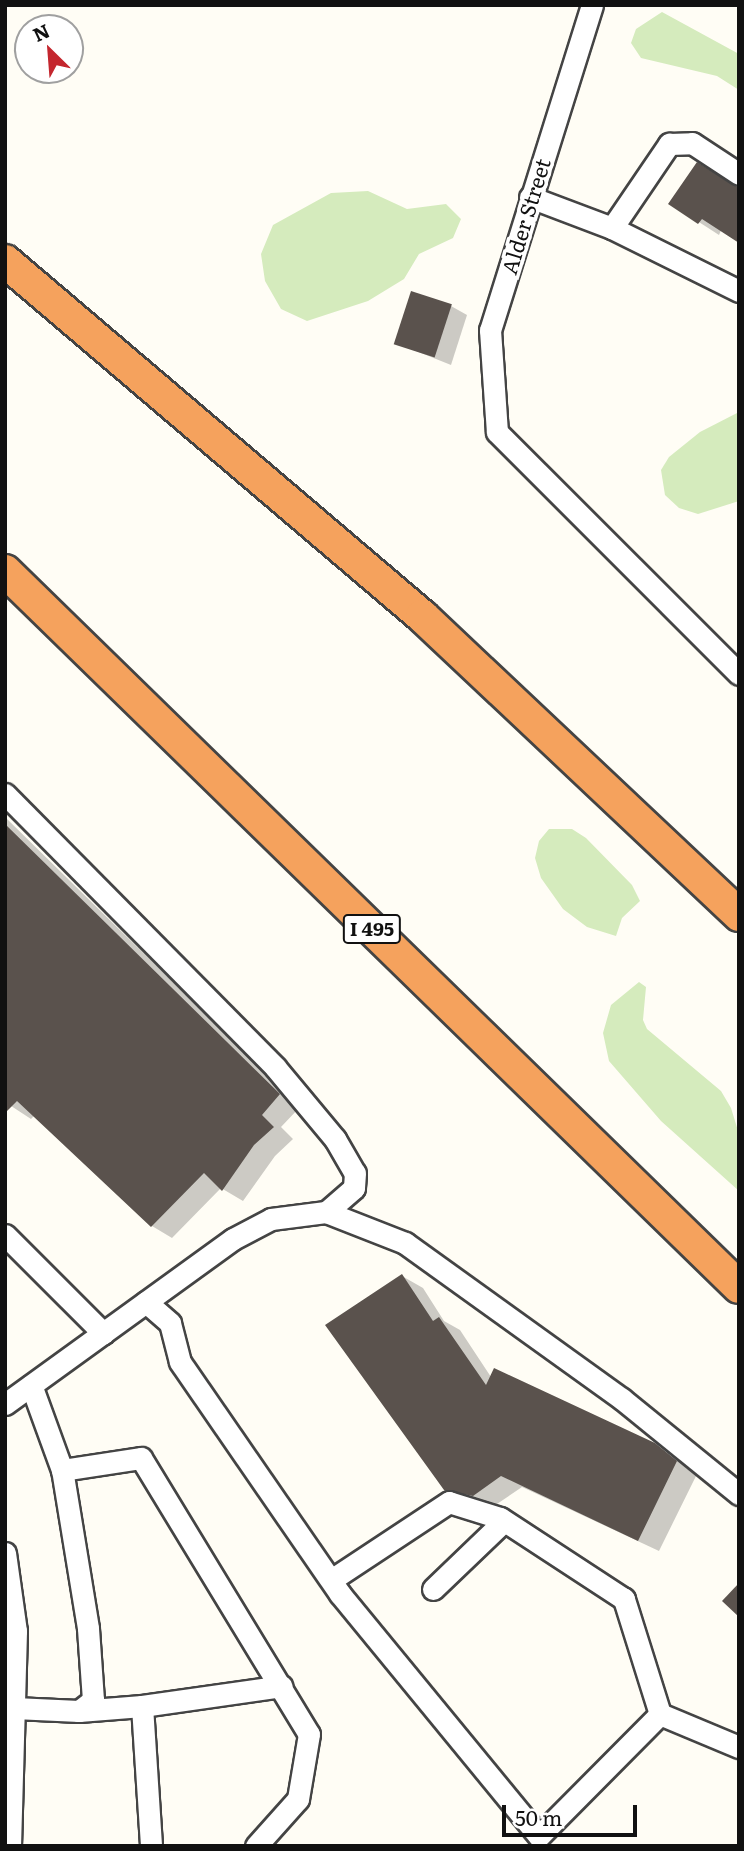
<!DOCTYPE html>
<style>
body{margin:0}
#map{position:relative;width:744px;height:1851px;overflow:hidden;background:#fffdf5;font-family:Literata,serif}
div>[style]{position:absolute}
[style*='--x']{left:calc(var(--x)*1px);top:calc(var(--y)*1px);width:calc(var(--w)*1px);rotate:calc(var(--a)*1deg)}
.green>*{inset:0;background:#d5ebbd}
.shadow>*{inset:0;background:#0003}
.building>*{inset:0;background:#5a524d;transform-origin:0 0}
.roads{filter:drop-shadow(2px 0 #444) drop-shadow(-2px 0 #444) drop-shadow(0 2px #444) drop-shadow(0 -2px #444)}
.minor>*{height:21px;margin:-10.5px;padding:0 10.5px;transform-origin:10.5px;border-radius:10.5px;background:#fff}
.highway>*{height:32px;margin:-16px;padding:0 16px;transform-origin:16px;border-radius:16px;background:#f5a25d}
span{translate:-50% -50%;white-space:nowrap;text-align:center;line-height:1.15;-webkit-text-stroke:7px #fff;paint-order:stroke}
.shield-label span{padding:2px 5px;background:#fff;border:2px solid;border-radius:5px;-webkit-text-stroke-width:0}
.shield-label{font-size:19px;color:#111;font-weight:700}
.street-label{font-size:21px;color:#111}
.frame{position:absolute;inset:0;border:7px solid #111;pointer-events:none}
.north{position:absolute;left:14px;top:14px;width:70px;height:70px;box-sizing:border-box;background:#fff;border:2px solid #a0a0a0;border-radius:50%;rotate:335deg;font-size:19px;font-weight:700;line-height:28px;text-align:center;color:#111}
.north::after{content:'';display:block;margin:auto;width:24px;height:32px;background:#c4262e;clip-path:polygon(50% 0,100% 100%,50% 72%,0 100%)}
.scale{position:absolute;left:502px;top:1805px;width:135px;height:32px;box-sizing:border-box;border:4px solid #111;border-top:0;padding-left:9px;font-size:21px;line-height:24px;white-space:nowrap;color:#111;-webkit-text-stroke:5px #fff;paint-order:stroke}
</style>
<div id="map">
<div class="green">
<i style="clip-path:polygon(662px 12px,739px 54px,739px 90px,717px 76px,641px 58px,631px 43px,636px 29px)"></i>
<i style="clip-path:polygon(368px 191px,407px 209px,446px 204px,461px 219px,453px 238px,419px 254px,404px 279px,368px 301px,307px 321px,281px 309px,265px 281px,261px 254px,273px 225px,331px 193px)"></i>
<i style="clip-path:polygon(739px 412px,739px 501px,698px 514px,679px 508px,665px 495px,661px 470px,669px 457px,700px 432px)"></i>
<i style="clip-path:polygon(549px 829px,572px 829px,586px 838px,632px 885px,640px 901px,622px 918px,616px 936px,587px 927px,563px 909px,541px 878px,535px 858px,539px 841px)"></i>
<i style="clip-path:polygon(639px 982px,646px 987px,643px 1020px,647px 1029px,721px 1091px,731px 1108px,739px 1134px,739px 1191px,661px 1121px,609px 1061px,603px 1033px,611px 1005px)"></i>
</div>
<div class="shadow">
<i style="clip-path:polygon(739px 190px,719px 235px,671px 204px)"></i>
<i style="clip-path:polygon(451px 306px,467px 315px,451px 365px,396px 343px)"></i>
<i style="clip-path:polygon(5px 817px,300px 1107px,281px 1127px,293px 1139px,275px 1156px,243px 1201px,221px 1188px,172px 1238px,152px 1226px,35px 1115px,31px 1119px,5px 1102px)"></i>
<i style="clip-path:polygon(402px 1276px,423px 1288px,444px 1321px,460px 1330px,491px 1377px,654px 1444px,697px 1474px,659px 1551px,522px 1487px,494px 1506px,466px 1501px,445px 1489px)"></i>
</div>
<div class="building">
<i style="clip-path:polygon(697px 162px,739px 188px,739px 243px,702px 219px,698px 224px,668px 204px)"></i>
<i style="left:411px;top:291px;width:43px;height:56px;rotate:18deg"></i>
<i style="clip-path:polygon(5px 824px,280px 1094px,262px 1115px,274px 1127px,254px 1145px,222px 1191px,204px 1173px,151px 1227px,17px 1101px,5px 1113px)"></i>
<i style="clip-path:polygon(402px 1274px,433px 1321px,439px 1317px,486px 1385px,494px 1368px,655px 1443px,677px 1461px,638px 1541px,501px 1476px,473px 1496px,444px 1490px,325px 1325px)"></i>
<i style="clip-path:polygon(739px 1583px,739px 1617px,722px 1601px)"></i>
</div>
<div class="roads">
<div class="minor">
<i style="--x:592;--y:5;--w:341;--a:107.4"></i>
<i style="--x:490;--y:330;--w:102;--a:86.1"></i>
<i style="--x:497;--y:432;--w:342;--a:45"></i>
<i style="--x:530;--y:197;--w:88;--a:20.7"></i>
<i style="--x:612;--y:228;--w:142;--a:26.4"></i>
<i style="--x:612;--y:228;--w:102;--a:-55.8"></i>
<i style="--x:669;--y:144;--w:23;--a:-2"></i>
<i style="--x:692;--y:143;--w:56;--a:33.4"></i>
<i style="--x:5;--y:794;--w:384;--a:45.3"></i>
<i style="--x:275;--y:1067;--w:94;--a:50.2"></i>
<i style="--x:335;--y:1139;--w:39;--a:60"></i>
<i style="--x:355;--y:1173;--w:15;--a:94"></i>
<i style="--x:354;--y:1188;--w:37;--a:139"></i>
<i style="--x:5;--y:1235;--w:139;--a:45"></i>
<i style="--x:146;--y:1302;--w:32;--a:41"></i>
<i style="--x:170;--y:1323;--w:40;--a:75.6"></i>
<i style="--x:180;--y:1362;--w:282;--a:55.4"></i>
<i style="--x:340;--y:1594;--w:313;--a:50.6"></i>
<i style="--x:539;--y:1836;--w:172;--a:-45.2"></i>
<i style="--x:660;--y:1714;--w:121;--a:-107.4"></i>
<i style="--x:624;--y:1599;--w:148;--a:-146.8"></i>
<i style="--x:500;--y:1518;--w:53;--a:-162.6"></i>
<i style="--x:449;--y:1502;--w:141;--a:146.5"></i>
<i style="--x:5;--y:1404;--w:281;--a:-35.9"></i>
<i style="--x:233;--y:1239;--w:43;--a:-27.8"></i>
<i style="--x:271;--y:1219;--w:55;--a:-7.3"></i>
<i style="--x:326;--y:1212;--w:85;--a:21.4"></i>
<i style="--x:405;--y:1243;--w:267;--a:35.7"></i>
<i style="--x:622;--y:1399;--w:151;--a:39.1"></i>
<i style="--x:62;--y:1470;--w:80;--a:-8.6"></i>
<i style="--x:141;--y:1458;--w:323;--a:58.7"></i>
<i style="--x:309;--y:1734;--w:66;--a:99.6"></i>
<i style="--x:298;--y:1799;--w:63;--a:131.8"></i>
<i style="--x:5;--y:1553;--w:79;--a:82"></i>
<i style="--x:16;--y:1631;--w:215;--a:91.6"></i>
<i style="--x:433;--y:1589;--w:98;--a:-43.8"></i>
<i style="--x:142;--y:1706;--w:141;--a:-8.1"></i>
<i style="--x:14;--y:1708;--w:65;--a:2.6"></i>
<i style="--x:79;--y:1711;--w:18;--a:-38"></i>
<i style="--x:93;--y:1700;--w:72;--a:-94"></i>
<i style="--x:88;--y:1628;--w:160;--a:-99.3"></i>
<i style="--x:62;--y:1470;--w:90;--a:-110"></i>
<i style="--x:79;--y:1711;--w:63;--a:-4.5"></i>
<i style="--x:142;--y:1706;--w:140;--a:86.3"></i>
<i style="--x:660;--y:1714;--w:86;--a:22.7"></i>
</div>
<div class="highway">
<i style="--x:5;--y:261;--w:548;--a:40.41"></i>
<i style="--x:422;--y:616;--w:436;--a:43.3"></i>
<i style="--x:5;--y:571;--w:1025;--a:44.29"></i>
</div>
</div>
<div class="shield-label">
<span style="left:372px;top:929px">I 495</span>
</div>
<div class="street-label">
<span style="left:525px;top:216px;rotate:-73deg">Alder Street</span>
</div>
<div class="frame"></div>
<div class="north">N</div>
<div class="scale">50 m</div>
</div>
